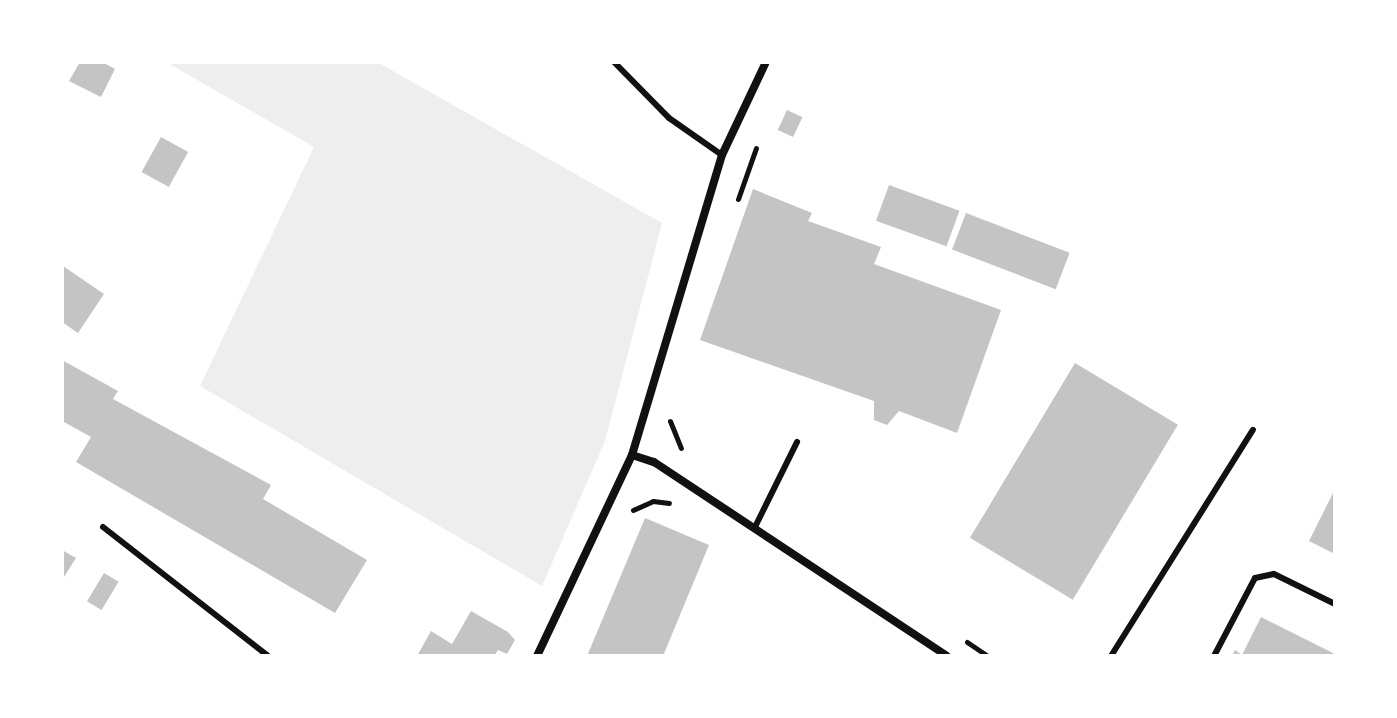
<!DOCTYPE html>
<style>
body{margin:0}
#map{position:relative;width:1397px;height:718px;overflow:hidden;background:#fff;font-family:"Archivo Narrow",sans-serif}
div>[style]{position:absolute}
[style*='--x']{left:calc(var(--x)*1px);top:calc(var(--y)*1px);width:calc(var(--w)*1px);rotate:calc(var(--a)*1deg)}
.green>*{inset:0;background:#eee}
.building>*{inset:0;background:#c4c4c4;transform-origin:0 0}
.path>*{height:5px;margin:-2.5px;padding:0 2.5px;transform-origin:2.5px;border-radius:2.5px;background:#111}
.service>*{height:6px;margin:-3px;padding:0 3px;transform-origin:3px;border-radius:3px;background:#111}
.minor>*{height:8px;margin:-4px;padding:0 4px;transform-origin:4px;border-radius:4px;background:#111}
span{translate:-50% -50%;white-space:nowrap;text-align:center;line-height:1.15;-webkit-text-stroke:6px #fff;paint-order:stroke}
.frame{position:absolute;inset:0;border:64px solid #fff;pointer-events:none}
</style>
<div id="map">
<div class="green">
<i style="clip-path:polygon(166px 62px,377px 62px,662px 223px,605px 441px,542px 586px,200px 386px,314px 147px)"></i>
</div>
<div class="building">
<i style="clip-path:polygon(80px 62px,102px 62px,115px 69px,101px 97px,69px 81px)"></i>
<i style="left:787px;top:110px;width:17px;height:22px;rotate:25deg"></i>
<i style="left:161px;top:137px;width:31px;height:40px;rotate:29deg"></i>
<i style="left:889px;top:185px;width:75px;height:38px;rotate:20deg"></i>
<i style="clip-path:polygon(753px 189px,812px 213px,808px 221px,881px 247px,874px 264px,1001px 310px,957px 433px,899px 411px,887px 425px,874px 420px,874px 401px,700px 340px)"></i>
<i style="left:966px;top:213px;width:111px;height:39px;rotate:21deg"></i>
<i style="clip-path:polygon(63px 266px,104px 294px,78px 333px,62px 322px)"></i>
<i style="clip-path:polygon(62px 360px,118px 391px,113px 399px,271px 485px,263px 499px,367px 560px,335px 613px,76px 462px,91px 437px,62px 421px)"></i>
<i style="left:1075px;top:363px;width:120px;height:204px;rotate:31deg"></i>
<i style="clip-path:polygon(1335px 489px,1335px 554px,1309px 541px)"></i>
<i style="clip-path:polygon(645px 518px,709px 545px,663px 656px,587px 656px)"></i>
<i style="clip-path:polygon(62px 550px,76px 558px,62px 580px)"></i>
<i style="left:104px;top:573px;width:17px;height:33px;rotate:31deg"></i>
<i style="clip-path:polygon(471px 611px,508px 632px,515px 640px,507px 654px,498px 650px,494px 656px,417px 656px,431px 631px,452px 644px)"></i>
<i style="clip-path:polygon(1261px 617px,1335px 654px,1335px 656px,1232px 656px,1235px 650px,1242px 655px)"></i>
</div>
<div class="path">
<i style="--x:738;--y:199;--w:54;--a:-70.6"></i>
<i style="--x:670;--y:421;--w:29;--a:68"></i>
<i style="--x:633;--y:510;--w:22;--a:-24"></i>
<i style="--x:653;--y:501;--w:16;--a:7"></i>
<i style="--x:967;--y:642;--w:25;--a:34"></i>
</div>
<div class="service">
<i style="--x:614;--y:62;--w:78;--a:45.5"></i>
<i style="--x:669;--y:118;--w:65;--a:34.9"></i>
<i style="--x:103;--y:527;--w:209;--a:38"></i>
<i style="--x:755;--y:527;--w:95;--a:-63.7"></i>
<i style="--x:1111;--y:656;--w:267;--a:-57.9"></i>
<i style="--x:1214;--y:656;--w:88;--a:-62.3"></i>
<i style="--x:1255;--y:578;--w:19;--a:-12"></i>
<i style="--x:1274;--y:574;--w:68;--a:26.2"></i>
</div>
<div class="minor">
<i style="--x:632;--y:455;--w:23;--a:18"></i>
<i style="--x:654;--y:462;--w:351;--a:33.5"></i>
<i style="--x:537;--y:656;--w:222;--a:-64.7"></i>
<i style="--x:632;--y:455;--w:313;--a:-73.3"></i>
<i style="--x:722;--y:155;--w:103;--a:-64.7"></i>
</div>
<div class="frame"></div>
</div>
